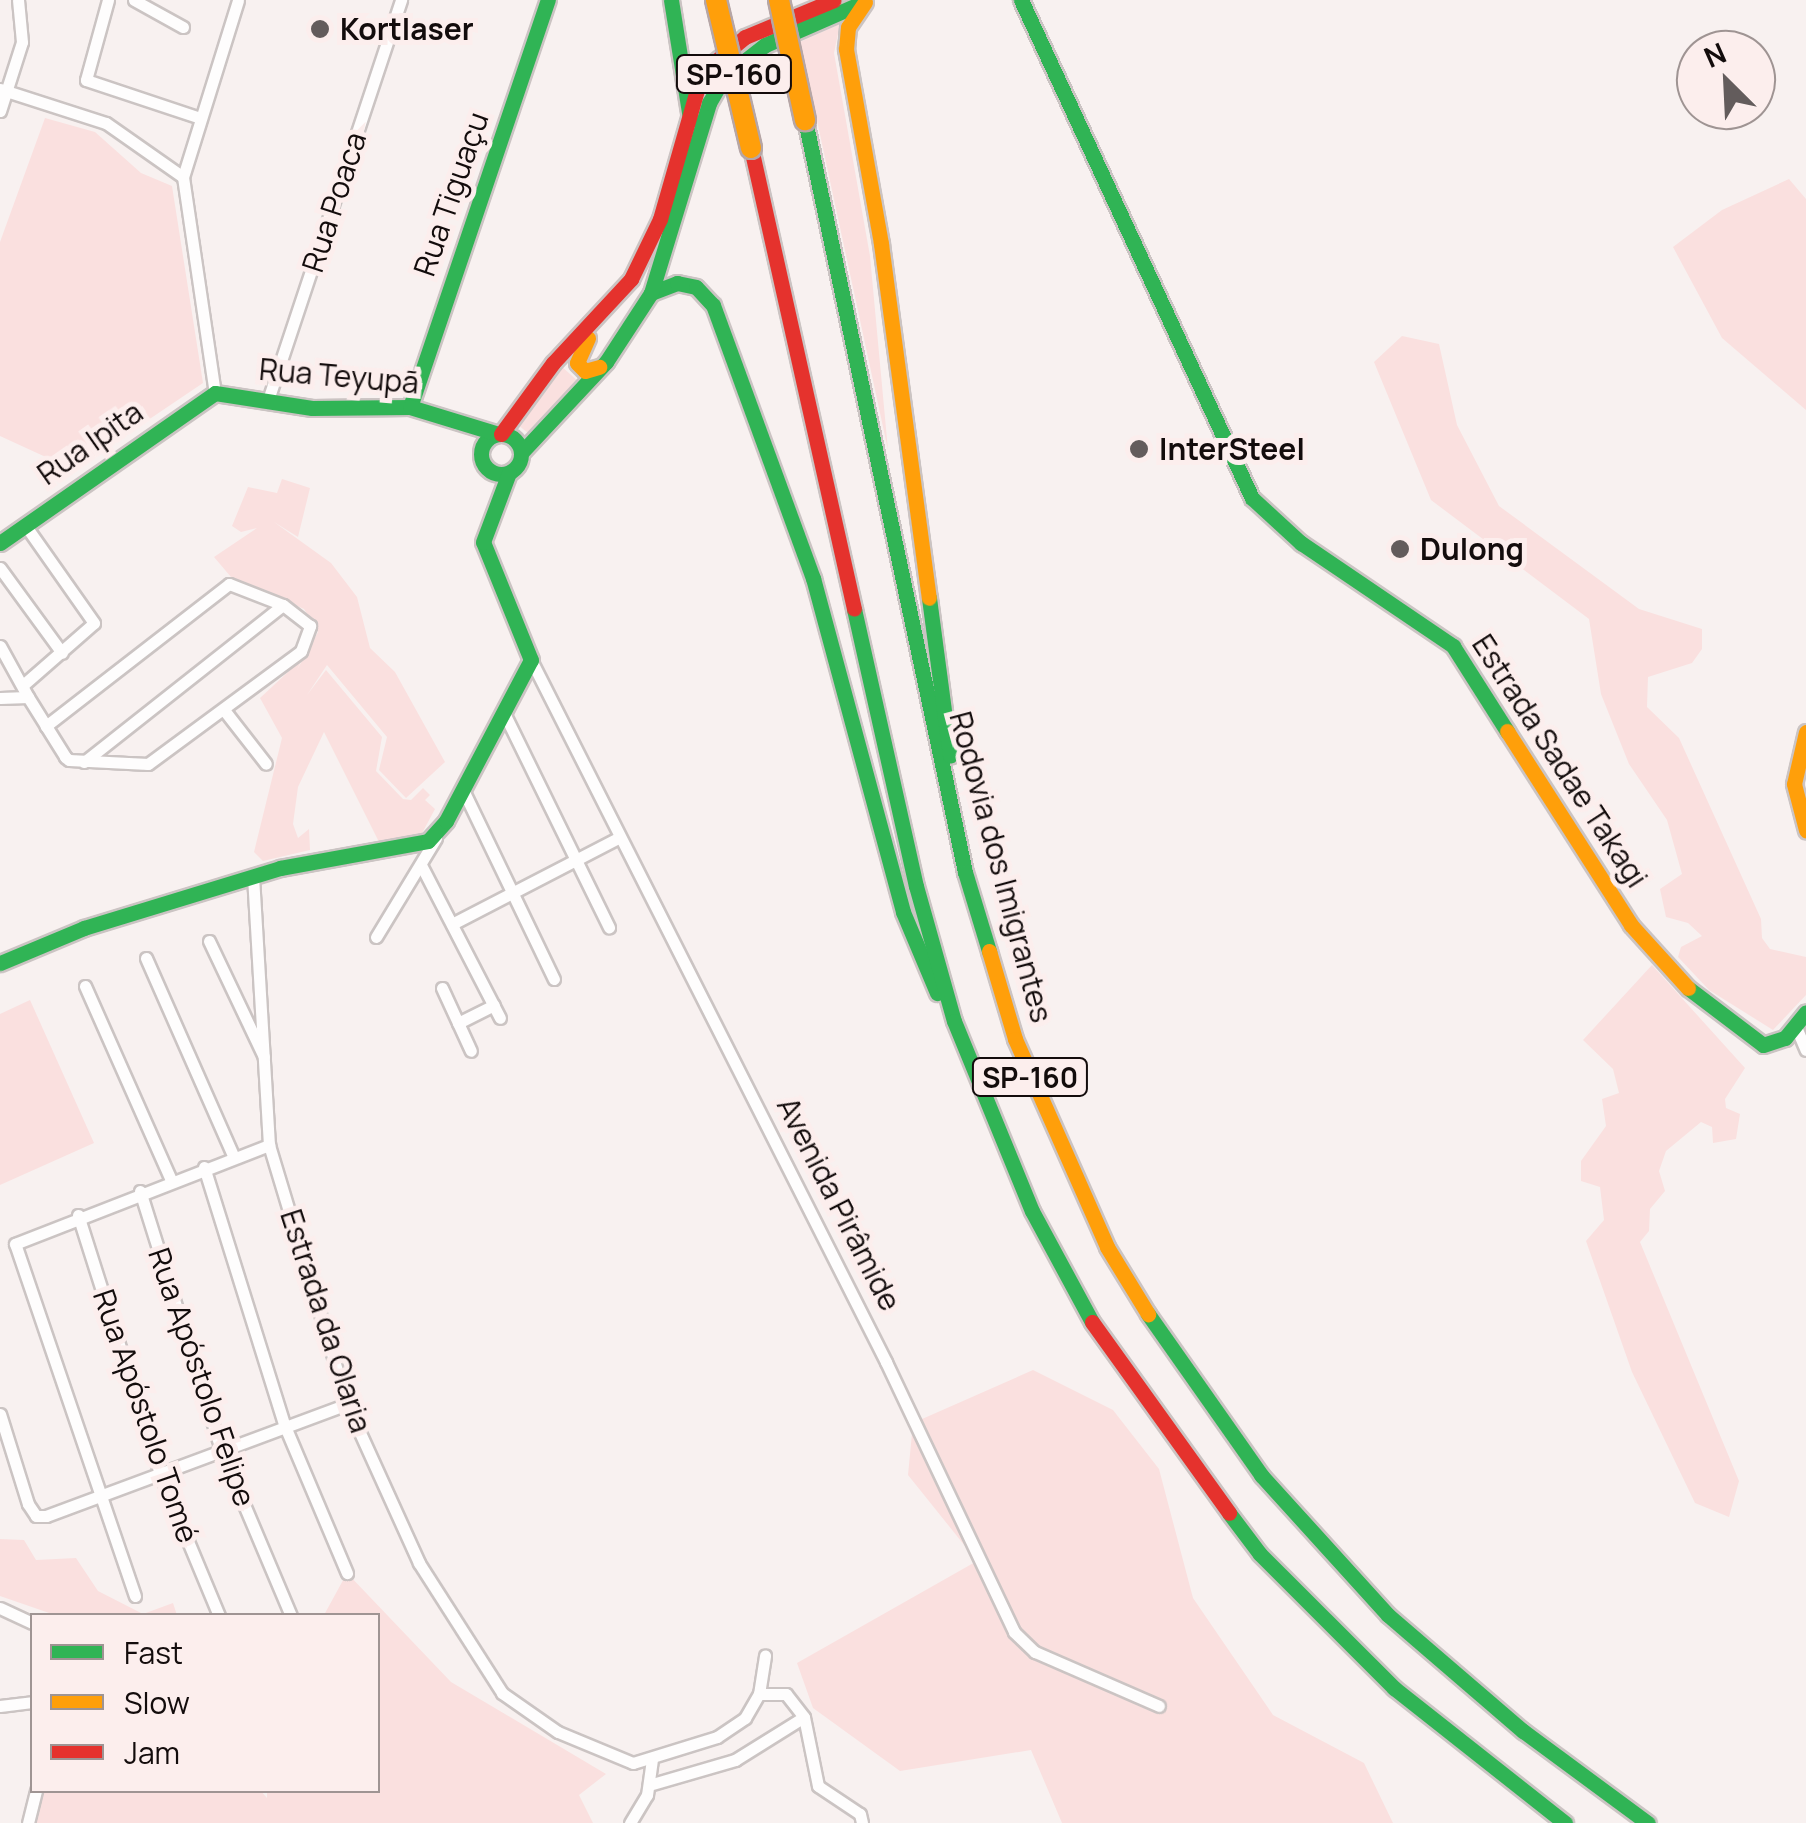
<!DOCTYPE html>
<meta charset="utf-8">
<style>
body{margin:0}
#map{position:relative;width:1806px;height:1823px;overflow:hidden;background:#f8f1f0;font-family:Manrope,sans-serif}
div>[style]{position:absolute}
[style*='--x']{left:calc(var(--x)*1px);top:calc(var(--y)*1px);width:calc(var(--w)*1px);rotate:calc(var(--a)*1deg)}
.green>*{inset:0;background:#fae0df}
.roads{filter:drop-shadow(2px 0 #cbc4c3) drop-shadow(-2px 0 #cbc4c3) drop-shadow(0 2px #cbc4c3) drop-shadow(0 -2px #cbc4c3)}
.street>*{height:11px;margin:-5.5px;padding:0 5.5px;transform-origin:5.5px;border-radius:5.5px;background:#fefdfd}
.fast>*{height:15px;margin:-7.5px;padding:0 7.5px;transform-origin:7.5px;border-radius:7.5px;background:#30b455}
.fast>.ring{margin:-7.5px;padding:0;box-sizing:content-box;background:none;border:15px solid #30b455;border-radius:50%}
.slow>*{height:15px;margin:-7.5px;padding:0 7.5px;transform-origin:7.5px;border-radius:7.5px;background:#ff9f0a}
.jam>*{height:15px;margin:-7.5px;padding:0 7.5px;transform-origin:7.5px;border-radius:7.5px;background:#e5322d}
.bridges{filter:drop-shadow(2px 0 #b6a6a6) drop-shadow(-2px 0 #b6a6a6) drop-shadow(0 2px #b6a6a6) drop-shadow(0 -2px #b6a6a6)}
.slow-bridge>*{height:20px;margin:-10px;padding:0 10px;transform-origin:10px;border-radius:10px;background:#ff9f0a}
.dots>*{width:28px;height:28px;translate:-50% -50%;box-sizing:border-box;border:5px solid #fceeed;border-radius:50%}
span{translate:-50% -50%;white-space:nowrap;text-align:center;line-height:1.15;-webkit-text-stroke:10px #fceeed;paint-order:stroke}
.shield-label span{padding:2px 8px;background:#fceeed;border:2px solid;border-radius:8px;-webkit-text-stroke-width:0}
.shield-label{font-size:28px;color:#130c0c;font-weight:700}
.poi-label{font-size:30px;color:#130c0c;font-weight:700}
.left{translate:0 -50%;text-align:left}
.street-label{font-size:30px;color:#130c0c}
.legend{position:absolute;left:30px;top:1613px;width:350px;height:180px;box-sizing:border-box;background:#fceeed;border:2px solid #9f9493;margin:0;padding:12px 18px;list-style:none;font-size:30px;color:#130c0c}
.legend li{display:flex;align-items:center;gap:20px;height:50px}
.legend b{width:50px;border:2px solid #9f9493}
.north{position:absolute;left:1676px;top:30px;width:100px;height:100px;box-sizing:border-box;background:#fceeed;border:2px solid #9f9493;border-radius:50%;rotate:336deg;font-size:28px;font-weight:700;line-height:40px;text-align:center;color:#130c0c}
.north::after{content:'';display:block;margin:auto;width:35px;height:45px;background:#635c5c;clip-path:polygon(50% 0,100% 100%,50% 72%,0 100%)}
</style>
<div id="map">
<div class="green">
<i style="clip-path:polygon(840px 24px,834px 53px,870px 256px,888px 450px,800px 42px)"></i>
<i style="clip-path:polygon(45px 118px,95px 132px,141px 173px,172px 186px,203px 383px,74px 470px,0 436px,0 242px)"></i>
<i style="clip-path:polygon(1789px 179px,1806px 199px,1806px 410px,1722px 338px,1673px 247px,1722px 210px)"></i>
<i style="clip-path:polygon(1402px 336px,1439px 344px,1457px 425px,1499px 506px,1639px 609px,1702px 629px,1702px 649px,1692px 663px,1648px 677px,1647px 707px,1679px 738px,1761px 919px,1762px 938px,1770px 949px,1806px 957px,1806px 995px,1773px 1030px,1709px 990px,1678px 957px,1681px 947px,1702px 936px,1688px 923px,1666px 917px,1660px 889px,1682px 874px,1667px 820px,1629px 764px,1601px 694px,1589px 619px,1431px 500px,1374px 362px)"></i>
<i style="clip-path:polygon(560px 365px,580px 383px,528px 433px,518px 425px)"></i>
<i style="clip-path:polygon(282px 479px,310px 488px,298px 537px,274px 522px,331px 563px,357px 597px,370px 648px,395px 672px,445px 762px,406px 798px,379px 770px,387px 737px,327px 665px,307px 695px,326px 670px,382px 737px,376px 771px,403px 799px,411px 800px,423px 788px,430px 795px,425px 800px,435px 809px,420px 837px,380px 844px,324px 732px,298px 787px,293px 824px,298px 838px,309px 829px,310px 850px,263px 861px,254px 852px,282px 738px,260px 698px,302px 659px,297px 670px,318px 632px,304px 609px,231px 577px,214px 557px,257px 528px,241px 532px,232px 526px,248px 487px,277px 493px)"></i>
<i style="clip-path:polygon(1652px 965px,1745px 1068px,1725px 1099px,1726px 1108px,1740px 1114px,1736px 1139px,1713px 1143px,1712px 1127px,1701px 1122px,1666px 1151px,1659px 1171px,1665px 1191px,1650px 1209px,1649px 1231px,1640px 1242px,1739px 1481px,1729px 1517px,1695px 1503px,1632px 1372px,1586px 1241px,1604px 1220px,1600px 1187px,1581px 1181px,1581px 1161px,1606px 1126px,1602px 1099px,1619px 1093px,1613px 1069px,1583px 1040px)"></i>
<i style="clip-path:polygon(30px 1000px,94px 1143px,0 1185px,0 1014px)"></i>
<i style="clip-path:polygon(1033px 1370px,1113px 1410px,1159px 1469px,1193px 1598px,1273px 1715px,1364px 1763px,1393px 1823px,1062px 1823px,1031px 1750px,900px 1771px,813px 1708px,797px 1663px,977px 1561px,908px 1475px,913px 1423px)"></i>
<i style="clip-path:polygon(0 1539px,24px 1540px,36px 1560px,76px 1558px,98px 1591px,143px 1614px,173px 1603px,177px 1615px,55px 1615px,0 1596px)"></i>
<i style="clip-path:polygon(347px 1573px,451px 1682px,606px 1774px,579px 1795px,593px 1823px,29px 1823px,41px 1791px,260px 1790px,267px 1798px,267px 1791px,378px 1790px,378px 1616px,324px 1615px)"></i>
</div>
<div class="roads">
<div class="street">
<i style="--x:108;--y:0;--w:83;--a:105.4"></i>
<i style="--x:86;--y:80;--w:120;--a:18.4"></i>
<i style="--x:134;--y:0;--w:56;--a:28.9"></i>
<i style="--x:0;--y:89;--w:111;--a:17.8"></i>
<i style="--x:106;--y:123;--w:94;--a:35"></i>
<i style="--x:183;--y:177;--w:218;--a:81.6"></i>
<i style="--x:0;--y:111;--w:72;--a:-72.3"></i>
<i style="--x:22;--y:42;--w:42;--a:-95.4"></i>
<i style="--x:183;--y:177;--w:185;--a:-72.7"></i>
<i style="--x:267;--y:403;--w:425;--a:-71.6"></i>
<i style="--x:0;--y:568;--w:105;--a:53.9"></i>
<i style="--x:0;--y:646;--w:58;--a:61.2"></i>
<i style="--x:28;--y:697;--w:34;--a:58"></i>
<i style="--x:46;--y:726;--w:36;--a:58"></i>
<i style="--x:65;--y:757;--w:5;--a:37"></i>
<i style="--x:69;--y:760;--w:79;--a:2.9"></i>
<i style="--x:148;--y:764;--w:190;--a:-36.4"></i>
<i style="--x:301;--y:651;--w:27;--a:-70"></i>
<i style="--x:310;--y:626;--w:34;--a:-142"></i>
<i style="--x:283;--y:605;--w:58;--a:-158.7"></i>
<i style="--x:229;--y:584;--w:232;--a:142.2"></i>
<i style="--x:531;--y:660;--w:787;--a:63.17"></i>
<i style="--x:886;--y:1362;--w:299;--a:64.6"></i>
<i style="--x:1014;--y:1632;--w:29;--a:44"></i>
<i style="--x:1035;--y:1652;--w:135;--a:23.5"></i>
<i style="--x:23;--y:685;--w:94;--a:-41.1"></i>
<i style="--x:94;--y:623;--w:120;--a:-125.1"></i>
<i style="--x:0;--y:698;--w:28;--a:-2"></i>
<i style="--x:224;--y:710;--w:68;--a:52.1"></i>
<i style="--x:503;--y:711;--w:241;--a:63.9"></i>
<i style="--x:84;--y:762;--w:253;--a:-38.3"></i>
<i style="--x:462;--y:788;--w:212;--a:64.3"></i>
<i style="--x:421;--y:865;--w:172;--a:62.7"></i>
<i style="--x:253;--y:876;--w:269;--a:86.6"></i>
<i style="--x:269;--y:1145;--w:270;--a:73.2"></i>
<i style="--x:347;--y:1404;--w:175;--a:65.6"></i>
<i style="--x:419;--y:1563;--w:154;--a:57.4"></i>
<i style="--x:502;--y:1693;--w:68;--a:34.9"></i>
<i style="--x:558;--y:1732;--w:81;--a:22.5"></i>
<i style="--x:633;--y:1763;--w:88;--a:-17.2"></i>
<i style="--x:717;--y:1737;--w:34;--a:-34"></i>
<i style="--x:745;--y:1718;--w:28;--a:-60"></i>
<i style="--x:759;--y:1694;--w:39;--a:-81"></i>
<i style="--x:452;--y:924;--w:189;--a:-27.4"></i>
<i style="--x:376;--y:937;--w:116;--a:-58.8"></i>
<i style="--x:209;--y:941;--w:128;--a:64.6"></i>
<i style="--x:146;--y:958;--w:215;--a:66.2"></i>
<i style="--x:85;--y:986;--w:212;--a:66.1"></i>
<i style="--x:442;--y:988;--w:69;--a:65.3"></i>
<i style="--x:458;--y:1023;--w:40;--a:-26.6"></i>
<i style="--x:1796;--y:1027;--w:25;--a:67"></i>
<i style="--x:204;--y:1167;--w:269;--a:72.7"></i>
<i style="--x:284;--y:1424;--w:162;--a:67.1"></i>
<i style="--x:140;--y:1191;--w:271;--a:72.6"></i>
<i style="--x:221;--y:1450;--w:180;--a:67.1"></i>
<i style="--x:78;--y:1215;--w:272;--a:72.4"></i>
<i style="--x:160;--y:1474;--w:154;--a:67.4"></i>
<i style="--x:0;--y:1414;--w:94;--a:72.7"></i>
<i style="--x:28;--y:1504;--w:14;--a:56"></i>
<i style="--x:36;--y:1516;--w:10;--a:0"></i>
<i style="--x:46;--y:1516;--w:321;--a:-20.4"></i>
<i style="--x:135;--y:1596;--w:372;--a:-108.8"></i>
<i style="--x:15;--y:1244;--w:273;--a:-21.3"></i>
<i style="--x:0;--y:1608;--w:35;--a:25"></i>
<i style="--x:759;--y:1694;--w:27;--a:0"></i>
<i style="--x:786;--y:1694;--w:29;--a:52"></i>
<i style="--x:804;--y:1717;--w:70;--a:78.5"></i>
<i style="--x:818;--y:1786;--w:50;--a:33.7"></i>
<i style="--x:860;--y:1814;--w:9;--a:77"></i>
<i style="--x:0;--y:1706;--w:32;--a:-7"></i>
<i style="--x:649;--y:1785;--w:90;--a:-16.2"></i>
<i style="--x:735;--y:1760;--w:81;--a:-31.9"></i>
<i style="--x:28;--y:1823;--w:34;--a:-76"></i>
<i style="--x:630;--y:1823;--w:33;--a:-59"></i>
<i style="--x:647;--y:1795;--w:36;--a:-82"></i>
</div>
<div class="fast">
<i style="--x:671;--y:0;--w:121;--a:80.9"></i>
<i style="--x:1021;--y:0;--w:549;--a:65.12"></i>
<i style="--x:1252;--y:498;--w:67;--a:42.6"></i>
<i style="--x:1301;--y:543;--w:184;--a:34.1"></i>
<i style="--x:1453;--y:646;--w:101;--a:57.6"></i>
<i style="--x:805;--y:120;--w:769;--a:77.99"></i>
<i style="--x:965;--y:872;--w:83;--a:73.1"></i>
<i style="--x:651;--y:293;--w:28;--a:-21"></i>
<i style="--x:677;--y:283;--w:19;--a:12"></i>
<i style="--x:696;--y:287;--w:25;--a:47"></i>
<i style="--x:713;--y:305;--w:291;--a:69.9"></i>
<i style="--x:813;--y:578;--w:346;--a:74.9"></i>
<i style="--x:903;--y:912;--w:88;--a:67.2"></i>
<i style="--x:410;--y:407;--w:430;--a:-71.3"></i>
<i class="ring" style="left:481px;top:434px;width:25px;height:25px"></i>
<i style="--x:521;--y:453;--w:125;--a:-47"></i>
<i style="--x:606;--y:362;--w:82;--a:-56.9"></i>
<i style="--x:651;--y:293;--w:199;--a:-73"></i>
<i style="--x:709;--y:103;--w:30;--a:-60"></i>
<i style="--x:724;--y:77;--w:52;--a:-38"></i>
<i style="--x:765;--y:45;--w:108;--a:-23.5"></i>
<i style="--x:0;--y:543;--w:262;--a:-34.9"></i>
<i style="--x:215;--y:393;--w:98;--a:8.8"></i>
<i style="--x:312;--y:408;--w:98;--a:-0.6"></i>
<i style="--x:410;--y:407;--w:89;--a:17"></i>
<i style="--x:929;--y:598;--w:159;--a:82.4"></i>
<i style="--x:854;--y:609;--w:284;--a:77.4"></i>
<i style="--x:916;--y:886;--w:140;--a:74.3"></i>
<i style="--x:954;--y:1021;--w:205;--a:67.7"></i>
<i style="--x:1032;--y:1211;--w:126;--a:61.6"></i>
<i style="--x:0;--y:963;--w:91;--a:-22.6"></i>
<i style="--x:84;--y:928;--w:205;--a:-17"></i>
<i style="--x:280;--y:868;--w:150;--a:-10.3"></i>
<i style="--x:428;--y:841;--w:27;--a:-48"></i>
<i style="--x:446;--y:821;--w:182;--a:-62.2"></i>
<i style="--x:531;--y:660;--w:127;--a:-112.1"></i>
<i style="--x:483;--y:542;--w:74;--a:-69.4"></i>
<i style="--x:1688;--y:988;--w:94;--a:37.2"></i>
<i style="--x:1763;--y:1045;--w:23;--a:-18"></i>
<i style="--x:1785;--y:1038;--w:33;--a:-51"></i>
<i style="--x:1148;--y:1314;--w:197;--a:54.9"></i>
<i style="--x:1261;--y:1475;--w:189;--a:47.8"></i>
<i style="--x:1388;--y:1615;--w:178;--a:40.7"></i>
<i style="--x:1523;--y:1731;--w:155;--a:36.4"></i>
<i style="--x:1229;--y:1513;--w:51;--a:52.9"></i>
<i style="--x:1260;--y:1554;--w:190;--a:45"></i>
<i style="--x:1394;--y:1688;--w:218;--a:38.3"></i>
</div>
<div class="slow">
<i style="--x:865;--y:2;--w:30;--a:124"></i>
<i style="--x:848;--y:27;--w:22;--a:95"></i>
<i style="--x:846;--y:49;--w:198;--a:79.8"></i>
<i style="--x:881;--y:244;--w:357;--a:82.3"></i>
<i style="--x:588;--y:338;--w:27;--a:114"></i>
<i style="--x:577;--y:363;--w:11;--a:45"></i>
<i style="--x:585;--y:371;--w:15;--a:-16"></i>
<i style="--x:1507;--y:731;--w:230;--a:57.4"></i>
<i style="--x:1631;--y:925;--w:85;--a:47.9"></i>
<i style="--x:1806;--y:732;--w:53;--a:103"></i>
<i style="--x:1794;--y:784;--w:48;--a:75.4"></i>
<i style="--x:989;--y:951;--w:92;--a:73.5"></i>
<i style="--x:1015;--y:1039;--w:227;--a:66.1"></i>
<i style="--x:1107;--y:1247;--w:79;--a:58.5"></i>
</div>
<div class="jam">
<i style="--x:751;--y:148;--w:472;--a:77.4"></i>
<i style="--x:501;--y:434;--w:88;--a:-53.8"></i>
<i style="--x:553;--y:363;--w:115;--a:-47.1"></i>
<i style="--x:631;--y:279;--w:67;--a:-64.2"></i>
<i style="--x:660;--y:219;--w:134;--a:-74"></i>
<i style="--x:697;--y:90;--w:29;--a:-61"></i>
<i style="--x:711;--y:65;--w:44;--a:-39.5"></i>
<i style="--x:745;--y:37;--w:96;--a:-22.6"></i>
<i style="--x:1092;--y:1322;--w:235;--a:54.3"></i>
</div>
</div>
<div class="bridges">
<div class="slow-bridge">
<i style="--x:716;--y:0;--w:152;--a:76.7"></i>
<i style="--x:779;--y:0;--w:123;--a:77.8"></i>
</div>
</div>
<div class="dots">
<i style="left:320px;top:29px;background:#635c5c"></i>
<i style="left:1139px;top:449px;background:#635c5c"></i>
<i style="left:1400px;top:549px;background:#635c5c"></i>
</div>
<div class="shield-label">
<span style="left:734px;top:74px">SP-160</span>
<span style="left:1030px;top:1077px">SP-160</span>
</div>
<div class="poi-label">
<span class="left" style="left:340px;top:29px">Kortlaser</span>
<span class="left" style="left:1159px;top:449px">InterSteel</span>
<span class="left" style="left:1420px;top:549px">Dulong</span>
</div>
<div class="street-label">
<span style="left:451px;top:194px;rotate:-71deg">Rua Tiguaçu</span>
<span style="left:334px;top:202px;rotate:-72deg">Rua Poaca</span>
<span style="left:339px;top:376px;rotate:5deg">Rua Teyupã</span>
<span style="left:90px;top:443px;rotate:-35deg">Rua Ipita</span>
<span style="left:1560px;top:761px;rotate:57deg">Estrada Sadae Takagi</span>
<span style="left:1001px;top:867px;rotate:75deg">Rodovia dos Imigrantes</span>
<span style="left:839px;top:1204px;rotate:63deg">Avenida Pirâmide</span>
<span style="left:326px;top:1321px;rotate:72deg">Estrada da Olaria</span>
<span style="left:202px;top:1377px;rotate:71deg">Rua Apóstolo Felipe</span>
<span style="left:146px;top:1416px;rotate:71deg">Rua Apóstolo Tomé</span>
</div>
<ul class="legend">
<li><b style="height:12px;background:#30b455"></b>Fast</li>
<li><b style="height:12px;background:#ff9f0a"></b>Slow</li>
<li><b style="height:12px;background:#e5322d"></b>Jam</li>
</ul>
<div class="north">N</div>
</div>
